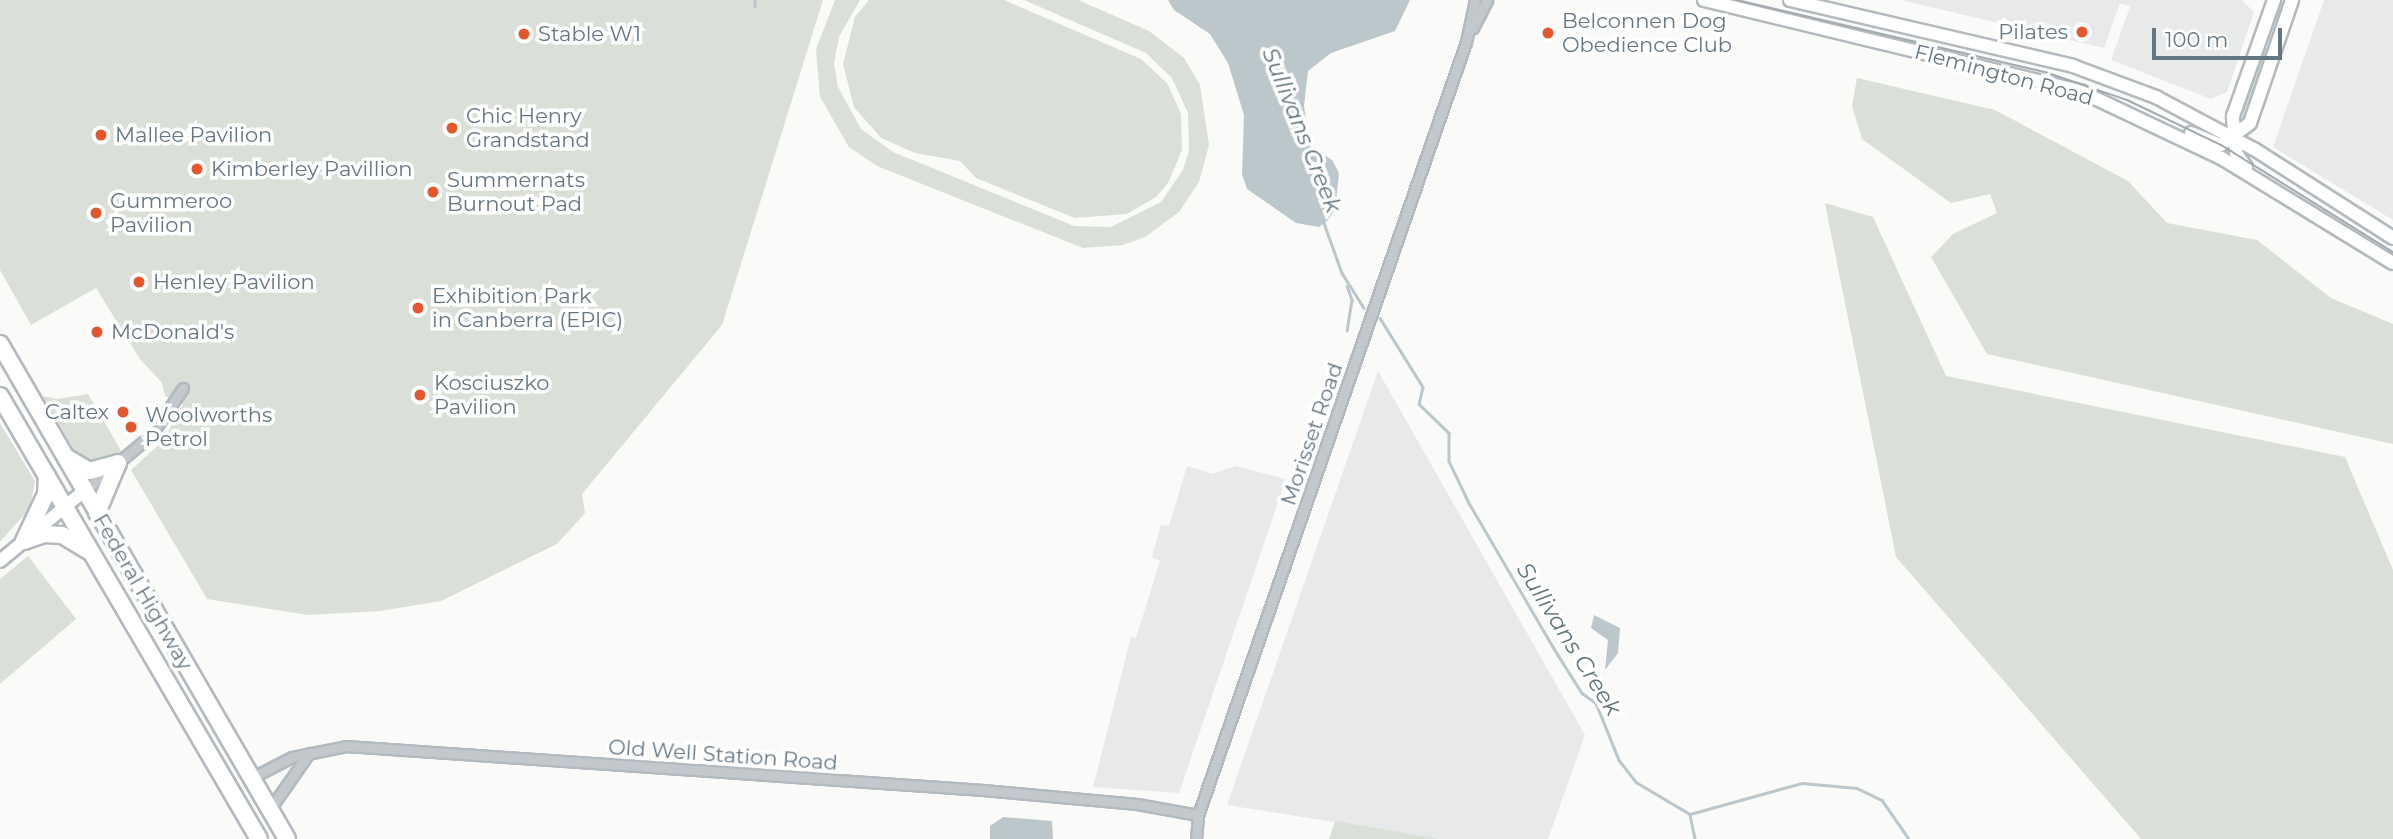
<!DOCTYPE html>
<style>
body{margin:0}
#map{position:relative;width:2393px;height:839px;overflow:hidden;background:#fafaf8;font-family:Montserrat,sans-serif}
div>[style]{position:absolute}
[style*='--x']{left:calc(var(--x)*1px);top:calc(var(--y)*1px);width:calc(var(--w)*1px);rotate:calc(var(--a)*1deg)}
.built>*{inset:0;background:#e8e9e9}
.green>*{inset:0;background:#dadfd7}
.water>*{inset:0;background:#bbc7cb}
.stream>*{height:2.5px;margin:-1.25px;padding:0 1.25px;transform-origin:1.25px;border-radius:1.25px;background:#bbc7cb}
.roads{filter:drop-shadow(2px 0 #b3babf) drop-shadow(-2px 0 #b3babf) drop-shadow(0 2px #b3babf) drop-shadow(0 -2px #b3babf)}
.street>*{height:9px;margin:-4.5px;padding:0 4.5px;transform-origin:4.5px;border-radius:4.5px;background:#c3c8cc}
.secondary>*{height:12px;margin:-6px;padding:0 6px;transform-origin:6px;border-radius:6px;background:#fff}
.highway>*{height:16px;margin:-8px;padding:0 8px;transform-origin:8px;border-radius:8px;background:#fff}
.tram>*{height:2px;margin:-1px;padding:0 1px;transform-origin:1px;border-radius:1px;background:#a2aab0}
.dots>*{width:19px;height:19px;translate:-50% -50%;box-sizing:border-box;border:4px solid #fff;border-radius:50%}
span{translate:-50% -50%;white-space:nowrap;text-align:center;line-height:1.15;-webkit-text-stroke:7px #fff;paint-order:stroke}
.poi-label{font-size:21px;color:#657683}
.left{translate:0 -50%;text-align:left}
.right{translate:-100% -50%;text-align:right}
.street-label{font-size:21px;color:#657683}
.water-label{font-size:23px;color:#60757c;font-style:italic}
.scale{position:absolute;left:2152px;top:28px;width:130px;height:32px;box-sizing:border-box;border:4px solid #657683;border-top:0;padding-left:9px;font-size:21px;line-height:24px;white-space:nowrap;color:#657683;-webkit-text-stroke:5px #fff;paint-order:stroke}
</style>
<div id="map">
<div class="built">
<i style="clip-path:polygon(1901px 0,2242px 0,2254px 12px,2227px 92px,2211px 99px,2111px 60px,2130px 7px,2120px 3px,2104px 48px)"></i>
<i style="clip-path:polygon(2324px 0,2393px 0,2393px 220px,2273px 147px)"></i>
<i style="clip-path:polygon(1378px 371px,1585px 735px,1548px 839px,1440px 839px,1227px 805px)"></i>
<i style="clip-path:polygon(1187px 466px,1213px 474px,1235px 466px,1286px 479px,1179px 793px,1093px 787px,1131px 637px,1136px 638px,1160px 561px,1152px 557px,1161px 525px,1169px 526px)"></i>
</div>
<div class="green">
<i style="clip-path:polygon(0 0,823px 0,722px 325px,582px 494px,585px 513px,557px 544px,441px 601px,380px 611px,308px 615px,207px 599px,131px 470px,163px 441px,183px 404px,165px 396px,162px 383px,140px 359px,96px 288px,31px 325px,0 270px)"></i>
<i style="clip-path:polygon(835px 0,860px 0,839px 37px,834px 63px,838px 87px,861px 129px,893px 152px,1074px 226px,1111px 227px,1161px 202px,1183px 170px,1189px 151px,1188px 113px,1172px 78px,1146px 53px,1024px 0,1078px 0,1149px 31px,1184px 58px,1200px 85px,1209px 145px,1199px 182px,1179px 212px,1145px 237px,1123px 245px,1083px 248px,877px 166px,849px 147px,820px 97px,816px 49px)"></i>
<i style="clip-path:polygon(869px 0,1004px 0,1141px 59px,1167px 83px,1181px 114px,1182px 150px,1168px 183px,1156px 197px,1127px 214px,1075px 218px,976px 178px,960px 161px,915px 153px,881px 138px,854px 107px,843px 64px,855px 17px)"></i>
<i style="clip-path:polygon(2264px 51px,2267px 52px,2246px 120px,2241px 117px)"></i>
<i style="clip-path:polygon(1857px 78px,1995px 110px,2128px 181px,2167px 223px,2257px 240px,2331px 298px,2393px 324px,2393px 444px,1987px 354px,1931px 257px,1953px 234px,1997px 213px,1990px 194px,1951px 203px,1862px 139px,1852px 106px)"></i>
<i style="clip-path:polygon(1825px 203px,1873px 217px,1946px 376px,2345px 457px,2393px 570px,2393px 839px,2141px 839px,1896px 557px)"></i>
<i style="clip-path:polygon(88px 394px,123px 454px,101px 467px,82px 460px,75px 452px,43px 396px,57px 399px)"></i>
<i style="clip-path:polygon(0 423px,35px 481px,30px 508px,0 542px)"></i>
<i style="clip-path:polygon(28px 556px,76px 619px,0 684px,0 579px)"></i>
<i style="clip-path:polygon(1335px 821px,1440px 839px,1329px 839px)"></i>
</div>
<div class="water">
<i style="clip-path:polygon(1168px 0,1410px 0,1395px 31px,1331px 53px,1308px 71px,1304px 106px,1310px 146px,1332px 160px,1339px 173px,1335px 210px,1327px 221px,1319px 227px,1296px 223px,1247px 189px,1242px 174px,1244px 115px,1228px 63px,1210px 34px,1174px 10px)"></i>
<i style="clip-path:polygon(1594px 615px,1620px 628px,1618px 653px,1605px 670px,1608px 640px,1591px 628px)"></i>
<i style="clip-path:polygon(1003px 817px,1052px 821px,1053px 839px,990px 839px,990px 826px)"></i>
</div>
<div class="stream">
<i style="--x:755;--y:0;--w:6;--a:90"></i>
<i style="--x:1324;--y:223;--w:53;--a:70.2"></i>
<i style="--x:1342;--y:273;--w:41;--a:57.8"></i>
<i style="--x:1347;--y:286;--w:15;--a:70"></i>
<i style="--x:1352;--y:300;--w:31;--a:99"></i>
<i style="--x:1380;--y:318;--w:81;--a:58.1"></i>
<i style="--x:1423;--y:387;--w:17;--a:103"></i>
<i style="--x:1419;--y:404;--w:42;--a:44"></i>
<i style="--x:1449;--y:433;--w:28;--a:90"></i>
<i style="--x:1449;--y:461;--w:47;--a:64.5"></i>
<i style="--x:1469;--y:503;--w:167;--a:59.7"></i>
<i style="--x:1553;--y:647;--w:54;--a:57.8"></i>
<i style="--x:1582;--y:693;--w:17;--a:36"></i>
<i style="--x:1596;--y:703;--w:61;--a:68"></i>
<i style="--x:1619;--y:760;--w:28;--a:52"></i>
<i style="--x:1636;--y:782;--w:63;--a:30.7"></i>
<i style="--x:1690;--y:814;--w:116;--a:-15.5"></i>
<i style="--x:1802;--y:783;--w:55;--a:5.2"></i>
<i style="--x:1857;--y:788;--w:28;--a:26"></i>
<i style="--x:1882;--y:800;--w:47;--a:55.3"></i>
<i style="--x:1690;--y:815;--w:25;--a:78"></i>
</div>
<div class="roads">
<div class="street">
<i style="--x:1473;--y:28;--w:31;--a:-63"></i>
<i style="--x:84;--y:491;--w:87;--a:-39.9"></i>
<i style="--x:151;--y:435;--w:57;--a:-55.8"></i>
<i style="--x:251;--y:778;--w:46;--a:-27.1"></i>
<i style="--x:292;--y:757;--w:55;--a:-11.5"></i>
<i style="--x:346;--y:746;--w:639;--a:3.95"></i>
<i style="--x:983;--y:790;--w:155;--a:5.2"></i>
<i style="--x:1137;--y:804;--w:62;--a:10.2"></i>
<i style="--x:270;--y:809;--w:68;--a:-55.1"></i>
<i style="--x:1196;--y:839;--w:24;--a:-85"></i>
<i style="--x:1198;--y:815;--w:818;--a:-70.88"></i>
<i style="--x:1466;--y:42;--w:43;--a:-77.9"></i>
</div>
<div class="secondary">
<i style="--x:1704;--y:0;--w:387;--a:13.6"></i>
<i style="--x:2080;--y:91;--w:158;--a:25.4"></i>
<i style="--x:2223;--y:159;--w:199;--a:31.5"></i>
<i style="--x:1790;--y:0;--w:291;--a:13.1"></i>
<i style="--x:2073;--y:66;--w:89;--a:20.5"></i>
<i style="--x:2156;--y:97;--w:111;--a:28"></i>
<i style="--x:2254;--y:149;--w:165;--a:32.6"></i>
<i style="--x:2191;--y:133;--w:32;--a:22"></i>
<i style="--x:2221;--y:145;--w:36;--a:-37"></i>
<i style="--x:2250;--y:123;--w:130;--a:-71.1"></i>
<i style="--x:2246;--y:167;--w:17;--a:-126"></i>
<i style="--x:2236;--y:153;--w:37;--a:-95"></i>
<i style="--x:2233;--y:116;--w:123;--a:-70.5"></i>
<i style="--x:0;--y:561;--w:109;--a:-39.8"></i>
</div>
<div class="highway">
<i style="--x:0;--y:344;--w:572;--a:59.89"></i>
<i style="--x:0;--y:396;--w:513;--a:59.69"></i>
<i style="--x:66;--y:457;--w:27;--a:31"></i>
<i style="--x:89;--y:471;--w:30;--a:-15"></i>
<i style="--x:97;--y:513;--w:54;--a:-67.2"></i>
<i style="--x:24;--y:541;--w:21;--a:-19"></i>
<i style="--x:44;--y:534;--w:18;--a:3"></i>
<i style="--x:62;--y:535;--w:31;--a:31"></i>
<i style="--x:24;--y:541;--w:52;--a:-64.9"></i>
<i style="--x:46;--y:494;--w:18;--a:-87"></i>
</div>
</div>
<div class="tram">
<i style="--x:1737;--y:0;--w:319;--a:13.2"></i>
<i style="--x:2048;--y:73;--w:83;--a:18.9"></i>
<i style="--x:2127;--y:100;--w:104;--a:25.6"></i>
<i style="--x:2221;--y:145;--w:203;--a:31.9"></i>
</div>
<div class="dots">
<i style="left:2082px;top:32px;background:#e4572e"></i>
<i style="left:1548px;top:33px;background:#e4572e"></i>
<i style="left:524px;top:34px;background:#e4572e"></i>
<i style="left:452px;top:128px;background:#e4572e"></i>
<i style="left:101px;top:135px;background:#e4572e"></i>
<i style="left:197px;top:169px;background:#e4572e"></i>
<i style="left:433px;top:192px;background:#e4572e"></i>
<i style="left:96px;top:213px;background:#e4572e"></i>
<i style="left:139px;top:282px;background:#e4572e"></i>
<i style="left:418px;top:308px;background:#e4572e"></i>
<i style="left:97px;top:332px;background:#e4572e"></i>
<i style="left:420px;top:395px;background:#e4572e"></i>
<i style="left:123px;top:412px;background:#e4572e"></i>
<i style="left:131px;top:427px;background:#e4572e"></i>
</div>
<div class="poi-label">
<span class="left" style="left:1562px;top:33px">Belconnen Dog<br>Obedience Club</span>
<span class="right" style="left:2068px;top:32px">Pilates</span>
<span class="left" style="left:538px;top:34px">Stable W1</span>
<span class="left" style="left:466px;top:128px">Chic Henry<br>Grandstand</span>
<span class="left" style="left:115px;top:135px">Mallee Pavilion</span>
<span class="left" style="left:211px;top:169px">Kimberley Pavillion</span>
<span class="left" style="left:447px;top:192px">Summernats<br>Burnout Pad</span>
<span class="left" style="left:110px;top:213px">Gummeroo<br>Pavilion</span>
<span class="left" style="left:153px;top:282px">Henley Pavilion</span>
<span class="left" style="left:432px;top:308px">Exhibition Park<br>in Canberra (EPIC)</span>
<span class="left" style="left:111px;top:332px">McDonald's</span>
<span class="left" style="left:434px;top:395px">Kosciuszko<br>Pavilion</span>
<span class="right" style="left:109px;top:412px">Caltex</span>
<span class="left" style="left:145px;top:427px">Woolworths<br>Petrol</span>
</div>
<div class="street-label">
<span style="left:2004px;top:75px;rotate:15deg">Flemington Road</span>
<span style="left:1312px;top:434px;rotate:-71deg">Morisset Road</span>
<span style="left:143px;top:592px;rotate:60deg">Federal Highway</span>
<span style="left:723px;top:755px;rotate:4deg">Old Well Station Road</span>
</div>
<div class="water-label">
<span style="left:1302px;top:130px;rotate:68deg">Sullivans Creek</span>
<span style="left:1569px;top:639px;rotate:58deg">Sullivans Creek</span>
</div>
<div class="scale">100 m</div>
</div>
